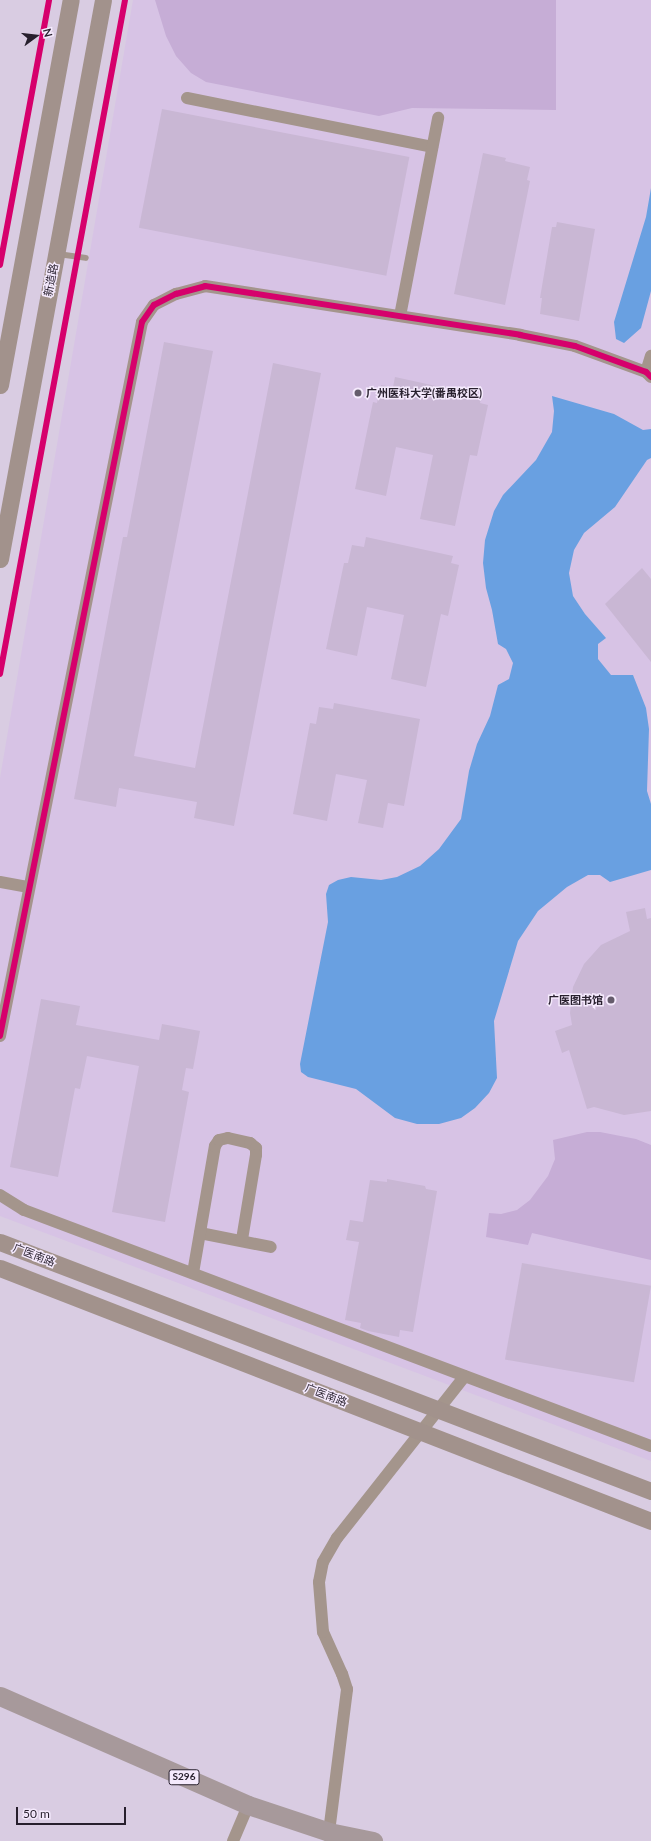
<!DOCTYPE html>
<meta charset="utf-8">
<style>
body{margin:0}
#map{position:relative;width:651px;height:1841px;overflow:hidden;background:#d9cce2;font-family:Lato,"Noto Sans SC",sans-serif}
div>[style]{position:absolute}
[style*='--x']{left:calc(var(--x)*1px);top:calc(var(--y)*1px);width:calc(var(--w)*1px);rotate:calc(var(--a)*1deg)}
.built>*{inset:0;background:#d7c3e5}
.green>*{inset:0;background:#c6add6}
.water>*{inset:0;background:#69a0e1}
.building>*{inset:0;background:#c9b7d4;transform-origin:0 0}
.lane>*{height:6px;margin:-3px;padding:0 3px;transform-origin:3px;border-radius:3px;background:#a4958c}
.street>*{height:12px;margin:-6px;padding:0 6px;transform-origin:6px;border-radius:6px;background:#a4958c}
.secondary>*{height:17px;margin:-8.5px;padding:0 8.5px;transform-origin:8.5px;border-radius:8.5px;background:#a2928c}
.primary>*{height:19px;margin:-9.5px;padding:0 9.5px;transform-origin:9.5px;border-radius:9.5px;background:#a7999b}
.cycleway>*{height:6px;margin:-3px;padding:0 3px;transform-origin:3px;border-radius:3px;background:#d6006c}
.dots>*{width:11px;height:11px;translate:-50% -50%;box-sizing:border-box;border:2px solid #f5eafd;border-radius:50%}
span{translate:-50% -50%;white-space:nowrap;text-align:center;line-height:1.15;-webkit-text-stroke:3px #f5eafd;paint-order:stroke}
.shield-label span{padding:1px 3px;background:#f5eafd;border:1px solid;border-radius:3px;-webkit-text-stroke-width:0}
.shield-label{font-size:10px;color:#271f2d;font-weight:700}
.street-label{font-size:11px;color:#271f2d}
.poi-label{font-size:11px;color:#271f2d;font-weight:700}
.left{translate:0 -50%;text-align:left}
.right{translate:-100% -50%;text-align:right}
.north{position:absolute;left:16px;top:16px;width:40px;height:40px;-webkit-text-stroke:3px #f5eafd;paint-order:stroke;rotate:75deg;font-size:11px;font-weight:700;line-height:16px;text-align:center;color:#271f2d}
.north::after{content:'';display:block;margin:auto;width:14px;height:18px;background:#271f2d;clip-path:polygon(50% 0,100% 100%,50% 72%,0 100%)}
.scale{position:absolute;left:16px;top:1807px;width:110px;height:18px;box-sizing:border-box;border:2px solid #271f2d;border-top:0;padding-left:5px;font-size:12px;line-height:14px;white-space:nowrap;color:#271f2d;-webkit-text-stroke:3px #f5eafd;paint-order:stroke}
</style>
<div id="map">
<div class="built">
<i style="clip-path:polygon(133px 0,651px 0,651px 1461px,0 1216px,0 778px)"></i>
</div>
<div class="green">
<i style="clip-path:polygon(155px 0,556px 0,556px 110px,412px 108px,379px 116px,206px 82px,191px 73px,176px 56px,166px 36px)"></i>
<i style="clip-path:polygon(587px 1132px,600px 1132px,636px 1139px,651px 1145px,651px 1260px,532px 1233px,528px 1245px,486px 1237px,489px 1213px,501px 1214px,517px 1210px,530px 1200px,548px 1176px,555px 1159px,553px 1140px)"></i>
</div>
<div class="water">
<i style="clip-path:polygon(651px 188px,651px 291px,641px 328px,624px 343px,616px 339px,614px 322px,646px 217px)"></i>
<i style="clip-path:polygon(552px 396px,614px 414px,643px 430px,651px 429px,651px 458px,647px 460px,615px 507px,584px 533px,574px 550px,569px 573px,573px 596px,585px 614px,606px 638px,598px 644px,598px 659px,611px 675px,633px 675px,646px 708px,649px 729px,647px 791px,651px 804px,651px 870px,610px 882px,600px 875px,588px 875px,567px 887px,538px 911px,518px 941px,494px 1021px,497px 1078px,489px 1093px,475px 1108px,461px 1118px,439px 1124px,417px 1124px,395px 1118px,356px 1089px,308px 1077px,301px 1072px,300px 1064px,328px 922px,326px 894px,329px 885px,338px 880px,351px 877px,381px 880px,397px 877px,420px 866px,439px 849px,461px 819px,469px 771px,477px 744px,490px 716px,498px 685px,509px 679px,513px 663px,506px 649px,498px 644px,492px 610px,486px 588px,483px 563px,485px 540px,494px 511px,503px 495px,536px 460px,552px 432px,554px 411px)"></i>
</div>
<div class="building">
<i style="left:162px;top:109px;width:252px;height:121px;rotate:11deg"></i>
<i style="clip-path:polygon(483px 153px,506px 158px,505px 161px,530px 167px,527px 180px,530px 181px,505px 305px,454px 294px)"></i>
<i style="clip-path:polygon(557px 222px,595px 229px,579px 321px,540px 314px,542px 298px,540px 298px,552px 227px,556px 227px)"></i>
<i style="clip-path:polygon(164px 342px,213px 351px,134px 756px,195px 768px,273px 363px,321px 373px,234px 826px,194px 818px,197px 802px,119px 788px,116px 807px,74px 799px,123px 537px,127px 537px)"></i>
<i style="clip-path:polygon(395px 377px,482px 396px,480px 403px,488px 405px,477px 456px,470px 455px,455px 526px,420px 519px,433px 455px,396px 447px,386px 496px,355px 489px,373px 402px,377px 403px,381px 385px,393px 387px)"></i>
<i style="clip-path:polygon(366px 537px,453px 556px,451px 563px,459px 565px,448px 616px,441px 614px,426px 687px,391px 679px,404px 615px,367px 607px,357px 656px,326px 649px,344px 563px,348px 563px,352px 545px,364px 547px)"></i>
<i style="clip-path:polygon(642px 568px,651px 579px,651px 662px,605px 604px)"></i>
<i style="clip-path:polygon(334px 703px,420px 719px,404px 806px,388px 803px,383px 828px,358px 823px,367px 780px,336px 774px,327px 821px,293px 814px,310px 723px,316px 724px,319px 707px,333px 709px)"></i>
<i style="clip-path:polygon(645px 908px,647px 919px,651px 918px,651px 1111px,624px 1115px,594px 1107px,587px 1109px,569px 1050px,562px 1053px,555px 1031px,572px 1025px,570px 1013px,573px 987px,584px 964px,601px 945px,630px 931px,626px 912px)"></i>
<i style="clip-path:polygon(41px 999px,80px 1006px,76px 1025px,159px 1040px,162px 1024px,200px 1031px,193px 1069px,186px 1068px,182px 1090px,189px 1092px,165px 1222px,112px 1212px,139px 1066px,87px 1056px,80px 1089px,75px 1088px,58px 1177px,10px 1167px)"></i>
<i style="clip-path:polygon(387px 1179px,425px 1186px,426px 1189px,437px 1191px,413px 1332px,400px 1330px,399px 1337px,368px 1331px,360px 1328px,361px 1323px,345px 1320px,359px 1242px,346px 1240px,350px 1220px,363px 1222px,370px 1180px,387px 1182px)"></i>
<i style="left:522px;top:1263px;width:131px;height:98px;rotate:10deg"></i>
</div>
<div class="lane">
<i style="--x:58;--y:254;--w:28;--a:8"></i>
</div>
<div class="street">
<i style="--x:187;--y:98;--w:250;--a:11.3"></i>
<i style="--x:400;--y:316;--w:202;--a:-79.1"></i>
<i style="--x:646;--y:372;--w:17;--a:-73"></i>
<i style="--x:0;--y:882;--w:29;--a:10"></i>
<i style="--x:0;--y:1036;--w:728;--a:-78.75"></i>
<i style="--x:142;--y:322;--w:21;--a:-55"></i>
<i style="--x:154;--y:305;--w:25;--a:-27"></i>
<i style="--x:176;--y:294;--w:30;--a:-15"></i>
<i style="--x:205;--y:286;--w:319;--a:8.8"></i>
<i style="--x:520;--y:335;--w:56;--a:11.3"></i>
<i style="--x:575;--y:346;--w:76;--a:20.1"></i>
<i style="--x:646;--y:372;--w:7;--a:45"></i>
<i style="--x:0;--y:1195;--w:28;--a:32"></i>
<i style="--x:24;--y:1210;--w:670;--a:20.63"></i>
<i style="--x:200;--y:1233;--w:72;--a:11.2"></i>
<i style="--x:193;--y:1273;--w:129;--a:-80.2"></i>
<i style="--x:215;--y:1146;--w:7;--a:-56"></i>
<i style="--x:219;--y:1140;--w:9;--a:-13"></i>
<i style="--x:228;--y:1138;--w:23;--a:13"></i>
<i style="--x:250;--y:1143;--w:8;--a:40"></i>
<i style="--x:256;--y:1148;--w:7;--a:90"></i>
<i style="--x:256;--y:1155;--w:86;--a:99.4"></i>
<i style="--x:329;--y:1832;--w:144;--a:-82.8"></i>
<i style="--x:347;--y:1689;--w:16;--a:-108"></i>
<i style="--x:342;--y:1674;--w:46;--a:-114.3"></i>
<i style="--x:323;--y:1632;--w:50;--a:-94.6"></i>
<i style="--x:319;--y:1582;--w:20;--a:-79"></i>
<i style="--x:323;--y:1562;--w:28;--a:-60"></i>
<i style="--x:337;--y:1538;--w:206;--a:-51.7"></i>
<i style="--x:233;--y:1841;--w:39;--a:-67"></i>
</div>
<div class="secondary">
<i style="--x:0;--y:385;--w:391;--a:-79.6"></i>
<i style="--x:0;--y:559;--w:568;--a:-79.56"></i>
<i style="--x:0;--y:1242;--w:697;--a:20.93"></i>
<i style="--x:0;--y:1268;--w:698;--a:21.24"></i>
</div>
<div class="primary">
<i style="--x:0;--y:1696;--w:271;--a:23.7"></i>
<i style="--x:248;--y:1805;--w:85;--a:18.4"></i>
<i style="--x:329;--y:1832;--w:45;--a:11.6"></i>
</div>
<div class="cycleway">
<i style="--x:0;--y:265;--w:269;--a:-79.5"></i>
<i style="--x:0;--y:674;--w:685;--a:-79.49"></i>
<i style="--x:0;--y:1036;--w:728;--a:-78.75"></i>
<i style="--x:142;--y:322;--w:21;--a:-55"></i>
<i style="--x:154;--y:305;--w:25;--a:-27"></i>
<i style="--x:176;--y:294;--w:30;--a:-15"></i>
<i style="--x:205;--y:286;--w:319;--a:8.8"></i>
<i style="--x:520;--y:335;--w:56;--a:11.3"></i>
<i style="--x:575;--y:346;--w:76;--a:20.1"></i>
<i style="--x:646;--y:372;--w:7;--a:45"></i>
</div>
<div class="dots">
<i style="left:358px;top:393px;background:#655c6c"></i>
<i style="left:611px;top:1000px;background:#655c6c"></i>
</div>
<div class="shield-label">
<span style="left:184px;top:1777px">S296</span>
</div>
<div class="street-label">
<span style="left:51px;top:280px;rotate:-79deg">新造路</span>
<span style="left:34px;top:1255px;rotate:21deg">广医南路</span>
<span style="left:326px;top:1395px;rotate:21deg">广医南路</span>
</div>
<div class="poi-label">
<span class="left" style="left:366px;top:393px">广州医科大学(番禺校区)</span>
<span class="right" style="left:603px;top:1000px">广医图书馆</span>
</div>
<div class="north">N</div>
<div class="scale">50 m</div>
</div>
